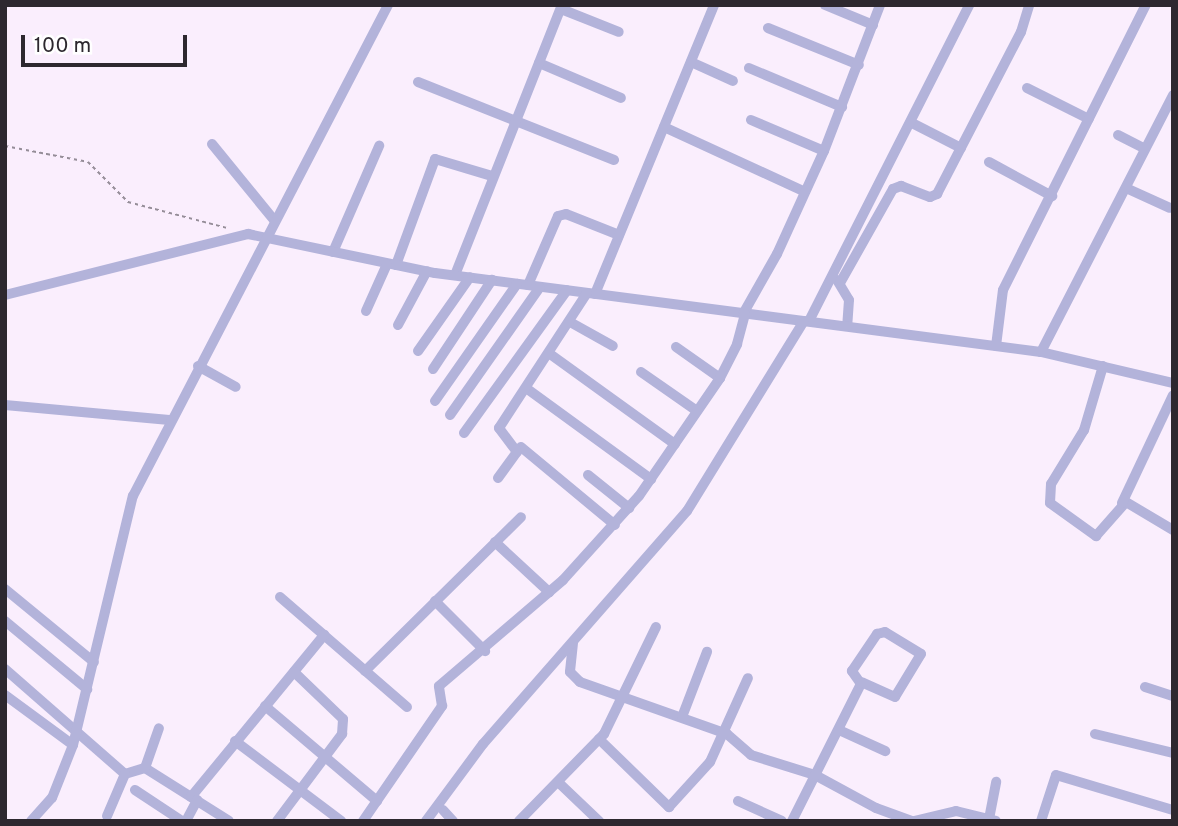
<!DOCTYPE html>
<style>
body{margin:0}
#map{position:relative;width:1178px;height:826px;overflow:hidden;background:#faeefd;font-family:Overpass,sans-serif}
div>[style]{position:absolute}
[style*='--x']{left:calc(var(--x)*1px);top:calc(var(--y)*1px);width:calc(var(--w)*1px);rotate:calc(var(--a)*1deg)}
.path>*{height:2px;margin-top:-1px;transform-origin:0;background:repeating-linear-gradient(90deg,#958d98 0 3.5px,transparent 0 7px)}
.minor>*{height:10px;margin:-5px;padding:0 5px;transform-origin:5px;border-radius:5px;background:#b3b3da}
span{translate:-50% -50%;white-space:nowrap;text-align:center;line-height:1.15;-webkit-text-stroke:7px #fff;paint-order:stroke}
.frame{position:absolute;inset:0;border:7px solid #2d282f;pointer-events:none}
.scale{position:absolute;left:21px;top:35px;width:166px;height:32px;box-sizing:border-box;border:4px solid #2d282f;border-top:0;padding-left:9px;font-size:21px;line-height:24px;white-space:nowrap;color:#2d282f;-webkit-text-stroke:5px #fff;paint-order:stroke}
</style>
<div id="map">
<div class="path">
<i style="--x:5;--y:146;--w:85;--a:10.9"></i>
<i style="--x:88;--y:162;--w:57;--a:45"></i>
<i style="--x:128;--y:202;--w:102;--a:14.7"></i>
</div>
<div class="minor">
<i style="--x:825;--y:5;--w:52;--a:22.6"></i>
<i style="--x:561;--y:9;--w:62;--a:21.6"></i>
<i style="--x:768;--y:28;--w:98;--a:22.1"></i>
<i style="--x:691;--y:62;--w:46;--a:24.3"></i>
<i style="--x:539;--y:63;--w:89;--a:23.1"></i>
<i style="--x:749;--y:68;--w:101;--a:22.8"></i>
<i style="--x:418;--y:82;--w:211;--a:21.7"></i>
<i style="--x:1027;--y:88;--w:69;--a:26.6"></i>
<i style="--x:751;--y:120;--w:79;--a:23"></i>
<i style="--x:912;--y:123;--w:55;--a:27"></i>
<i style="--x:664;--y:127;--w:155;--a:24.7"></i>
<i style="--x:1118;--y:135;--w:30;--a:27"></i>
<i style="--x:212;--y:144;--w:98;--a:50.8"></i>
<i style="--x:989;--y:162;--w:72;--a:28.4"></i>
<i style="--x:1126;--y:188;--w:48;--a:24.4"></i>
<i style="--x:333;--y:252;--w:116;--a:-66.5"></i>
<i style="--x:396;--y:265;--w:113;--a:-69.8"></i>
<i style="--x:435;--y:159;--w:59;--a:16.6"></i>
<i style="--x:455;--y:275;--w:290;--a:-68.4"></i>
<i style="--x:837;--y:280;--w:23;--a:59"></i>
<i style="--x:849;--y:300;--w:26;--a:94"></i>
<i style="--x:840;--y:283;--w:108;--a:-60.6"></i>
<i style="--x:893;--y:189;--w:9;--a:-21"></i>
<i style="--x:901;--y:186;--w:31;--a:21"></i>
<i style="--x:930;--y:197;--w:8;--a:-23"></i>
<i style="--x:937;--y:194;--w:182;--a:-62.6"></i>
<i style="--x:1021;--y:32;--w:28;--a:-73"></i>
<i style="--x:528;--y:285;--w:75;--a:-66.5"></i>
<i style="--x:558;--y:216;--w:8;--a:-14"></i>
<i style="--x:566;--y:214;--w:57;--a:21.6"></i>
<i style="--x:595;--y:294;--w:313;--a:-67.6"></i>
<i style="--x:5;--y:295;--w:251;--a:-14.1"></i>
<i style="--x:248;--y:234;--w:191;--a:11.8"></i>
<i style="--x:435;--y:273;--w:611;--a:7.43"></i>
<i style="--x:1041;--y:352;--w:136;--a:13.2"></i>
<i style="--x:366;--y:311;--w:51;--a:-65.9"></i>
<i style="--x:743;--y:314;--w:69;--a:-60.5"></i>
<i style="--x:777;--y:254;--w:113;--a:-65.5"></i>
<i style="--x:824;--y:151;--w:156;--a:-69"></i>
<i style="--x:809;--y:321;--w:354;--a:-63.1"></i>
<i style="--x:570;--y:322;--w:49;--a:29.2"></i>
<i style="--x:398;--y:325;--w:61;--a:-61.8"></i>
<i style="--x:996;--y:346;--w:56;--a:-82.9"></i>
<i style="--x:1003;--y:290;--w:319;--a:-63.4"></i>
<i style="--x:676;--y:347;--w:54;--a:35.2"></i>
<i style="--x:418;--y:351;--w:90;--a:-54.9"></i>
<i style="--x:1041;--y:352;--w:289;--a:-62.8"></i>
<i style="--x:550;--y:354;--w:154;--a:35.8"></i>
<i style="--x:198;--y:366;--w:43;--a:28.9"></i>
<i style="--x:1103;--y:366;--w:67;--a:106.5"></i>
<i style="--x:1084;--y:430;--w:63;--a:121.4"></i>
<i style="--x:1051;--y:484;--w:19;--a:93"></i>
<i style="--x:1050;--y:503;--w:57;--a:35.7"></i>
<i style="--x:1096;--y:536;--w:45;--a:-48.6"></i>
<i style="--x:1126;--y:502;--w:55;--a:30.8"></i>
<i style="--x:433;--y:369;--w:107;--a:-56.5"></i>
<i style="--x:641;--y:372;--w:68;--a:34.9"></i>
<i style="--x:526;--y:388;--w:155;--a:36.1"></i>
<i style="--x:435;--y:401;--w:143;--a:-55"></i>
<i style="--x:5;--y:405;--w:165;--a:5.2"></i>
<i style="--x:450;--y:415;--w:156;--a:-54.9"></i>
<i style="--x:464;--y:433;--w:176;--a:-54.2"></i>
<i style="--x:521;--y:447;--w:122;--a:39.7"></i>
<i style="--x:588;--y:475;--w:53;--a:38.8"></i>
<i style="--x:498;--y:478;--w:32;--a:-54"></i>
<i style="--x:517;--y:452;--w:30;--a:-127"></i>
<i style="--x:499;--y:428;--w:161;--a:-56.9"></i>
<i style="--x:1122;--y:503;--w:119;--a:-64.7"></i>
<i style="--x:495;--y:542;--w:74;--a:42.8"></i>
<i style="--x:5;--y:589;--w:115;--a:39.4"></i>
<i style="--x:280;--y:597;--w:168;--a:40.9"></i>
<i style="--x:435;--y:601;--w:71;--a:45"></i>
<i style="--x:5;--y:621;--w:107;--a:39.7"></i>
<i style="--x:573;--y:643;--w:29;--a:96"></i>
<i style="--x:570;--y:672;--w:14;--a:45"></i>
<i style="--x:580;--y:682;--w:156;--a:19.5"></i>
<i style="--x:727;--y:734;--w:32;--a:41"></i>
<i style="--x:751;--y:755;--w:67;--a:17.4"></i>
<i style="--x:815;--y:775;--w:69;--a:28.4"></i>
<i style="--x:876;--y:808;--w:38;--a:20"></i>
<i style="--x:5;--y:669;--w:159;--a:41.2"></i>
<i style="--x:365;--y:671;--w:219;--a:-44.6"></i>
<i style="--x:1145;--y:687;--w:29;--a:18"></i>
<i style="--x:5;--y:695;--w:84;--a:36.3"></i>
<i style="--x:265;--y:706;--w:147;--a:40.3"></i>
<i style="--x:682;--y:717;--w:70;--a:-69"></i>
<i style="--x:839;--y:730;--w:51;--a:24.5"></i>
<i style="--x:1095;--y:734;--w:80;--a:13.7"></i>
<i style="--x:599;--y:739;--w:98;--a:44.2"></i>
<i style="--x:669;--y:807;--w:61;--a:-47.7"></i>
<i style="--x:710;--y:762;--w:92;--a:-65.7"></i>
<i style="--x:235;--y:741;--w:133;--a:37"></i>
<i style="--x:145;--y:768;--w:99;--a:32.2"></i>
<i style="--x:125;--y:774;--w:21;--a:-17"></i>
<i style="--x:145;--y:768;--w:42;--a:-70.7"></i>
<i style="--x:558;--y:782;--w:57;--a:43.6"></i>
<i style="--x:135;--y:790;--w:56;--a:33.4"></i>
<i style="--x:191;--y:797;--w:210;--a:-50.6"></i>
<i style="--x:738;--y:801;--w:48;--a:24.4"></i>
<i style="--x:443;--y:810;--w:15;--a:48"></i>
<i style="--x:107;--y:816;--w:46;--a:-66.8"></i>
<i style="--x:989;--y:819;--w:38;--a:-79"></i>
<i style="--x:31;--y:821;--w:31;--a:-48"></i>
<i style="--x:52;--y:798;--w:57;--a:-68.4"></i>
<i style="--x:73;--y:745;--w:256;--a:-76.5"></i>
<i style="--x:133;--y:496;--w:553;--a:-62.55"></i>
<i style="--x:186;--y:821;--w:24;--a:-62"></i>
<i style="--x:277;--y:821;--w:109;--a:-53.2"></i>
<i style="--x:342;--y:734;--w:15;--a:-86"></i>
<i style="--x:343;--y:719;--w:68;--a:-136.2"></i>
<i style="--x:363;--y:821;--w:140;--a:-55.5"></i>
<i style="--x:442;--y:706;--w:20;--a:-99"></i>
<i style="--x:439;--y:686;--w:163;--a:-40.5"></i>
<i style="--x:563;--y:580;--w:113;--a:-47.9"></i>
<i style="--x:639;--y:496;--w:143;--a:-55.5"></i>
<i style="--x:720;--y:378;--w:38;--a:-63"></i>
<i style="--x:737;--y:344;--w:31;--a:-75"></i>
<i style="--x:426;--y:821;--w:96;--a:-53.5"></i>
<i style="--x:483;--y:744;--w:310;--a:-48.8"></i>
<i style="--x:687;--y:511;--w:223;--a:-58.4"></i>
<i style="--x:519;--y:821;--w:122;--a:-45.7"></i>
<i style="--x:604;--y:734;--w:119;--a:-64.1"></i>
<i style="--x:792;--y:821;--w:153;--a:-63.3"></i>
<i style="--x:861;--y:684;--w:16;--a:-125"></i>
<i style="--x:852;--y:671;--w:45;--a:-56"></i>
<i style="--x:877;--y:634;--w:8;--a:-14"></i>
<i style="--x:885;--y:632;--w:42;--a:31.4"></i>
<i style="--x:921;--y:654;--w:50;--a:121.2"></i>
<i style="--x:895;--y:697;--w:36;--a:-156"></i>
<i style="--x:914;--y:821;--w:43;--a:-13.4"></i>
<i style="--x:956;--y:811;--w:41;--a:14"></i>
<i style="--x:1041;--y:821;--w:48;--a:-71.9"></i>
<i style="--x:1056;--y:775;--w:122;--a:16.7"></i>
</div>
<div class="frame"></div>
<div class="scale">100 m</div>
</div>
